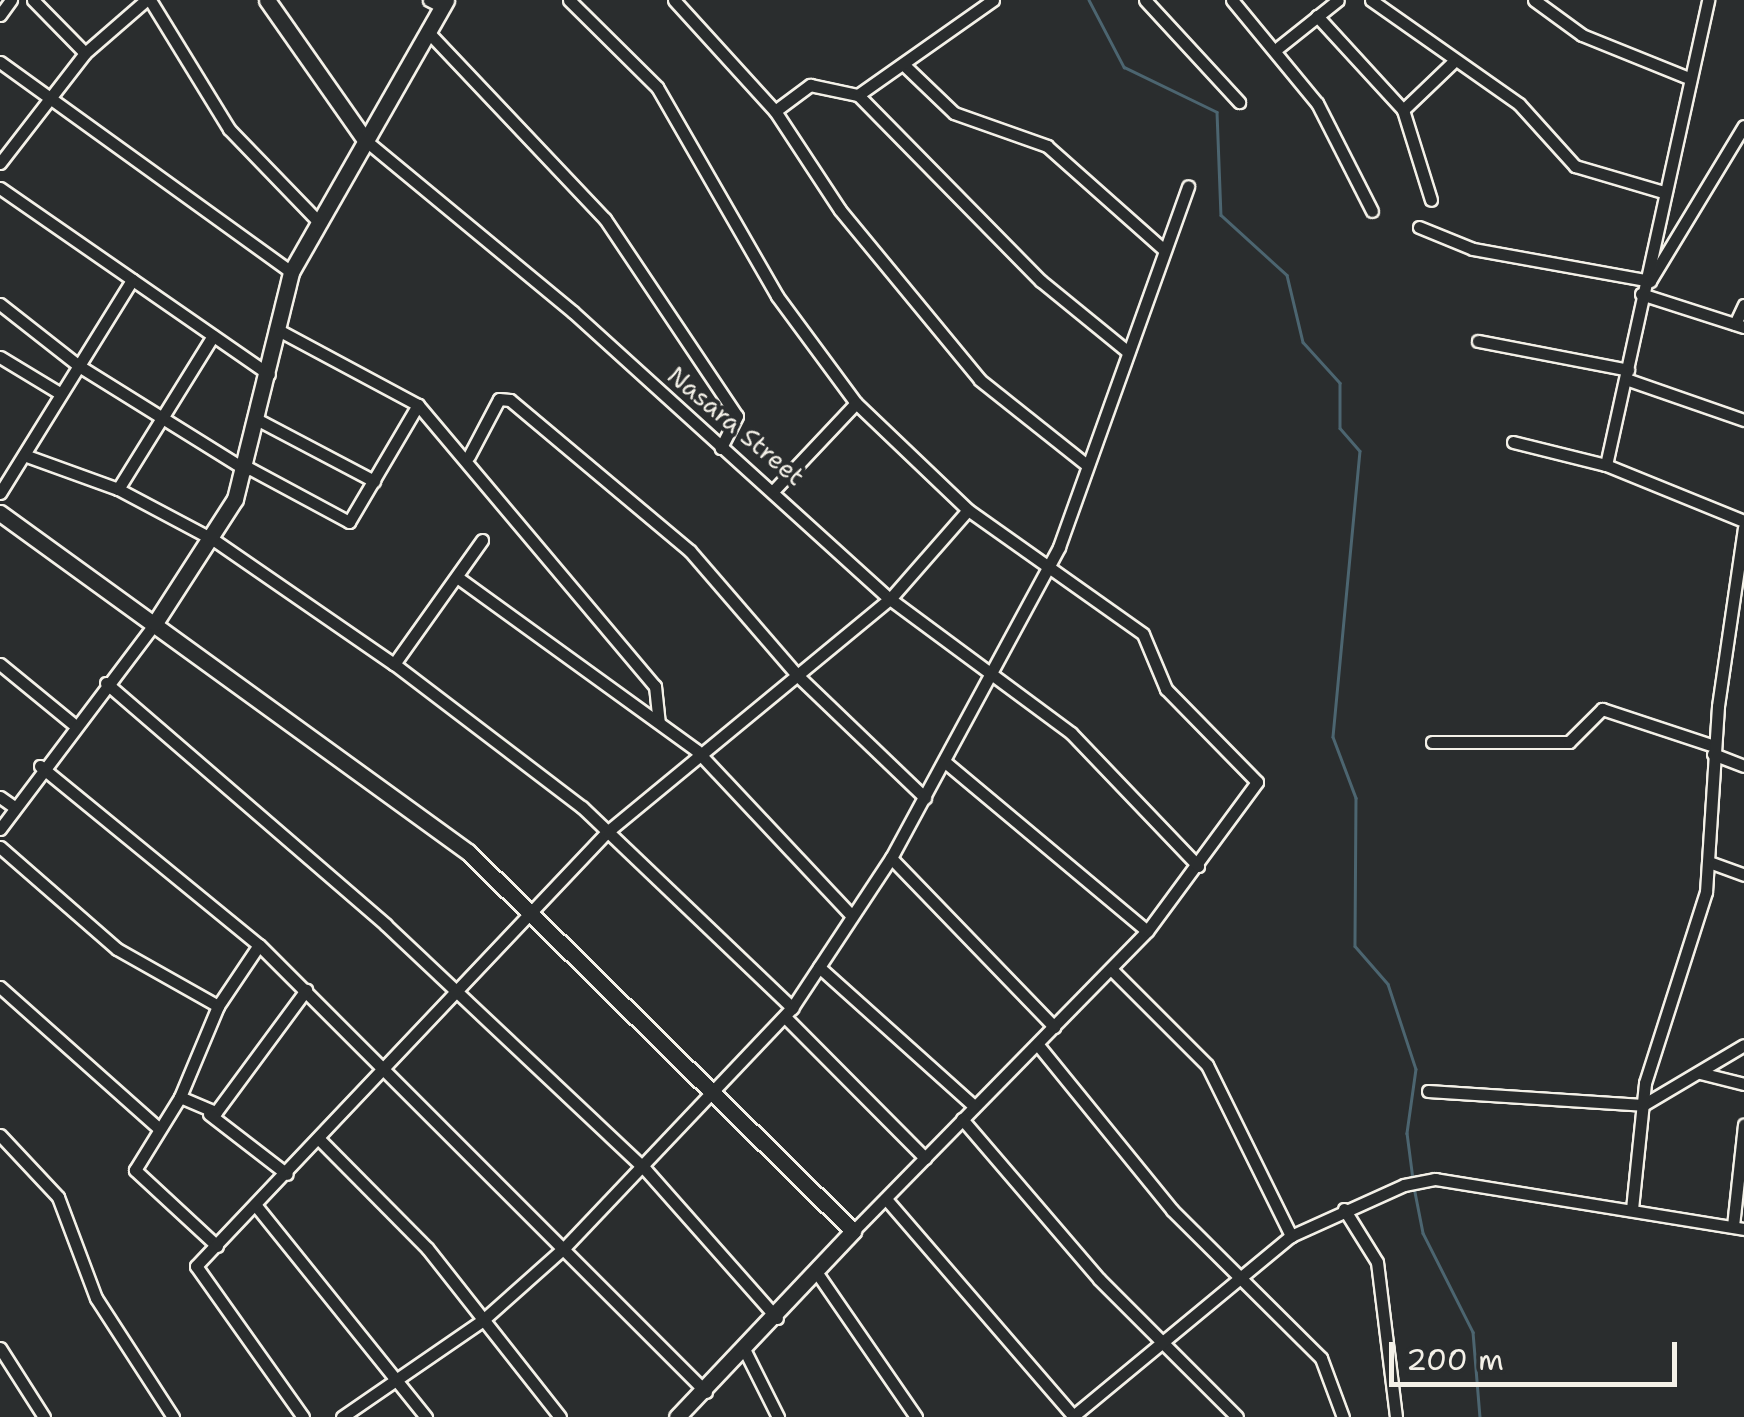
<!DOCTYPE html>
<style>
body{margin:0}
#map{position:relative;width:1744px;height:1417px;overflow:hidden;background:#2a2d2e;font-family:"Shantell Sans",sans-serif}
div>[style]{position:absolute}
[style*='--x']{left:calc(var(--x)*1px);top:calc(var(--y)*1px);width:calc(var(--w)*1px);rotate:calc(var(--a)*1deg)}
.stream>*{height:2.5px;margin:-1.25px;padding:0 1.25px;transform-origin:1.25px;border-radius:1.25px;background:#4c6570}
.roads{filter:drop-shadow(2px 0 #f4f1e8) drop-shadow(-2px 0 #f4f1e8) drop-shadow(0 2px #f4f1e8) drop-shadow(0 -2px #f4f1e8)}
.street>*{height:11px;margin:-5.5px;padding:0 5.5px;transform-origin:5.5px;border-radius:5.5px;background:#2a2d2e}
.secondary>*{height:15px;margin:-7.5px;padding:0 7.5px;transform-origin:7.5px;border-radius:7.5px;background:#2a2d2e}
span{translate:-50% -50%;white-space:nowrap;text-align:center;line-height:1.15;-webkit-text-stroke:8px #2a2d2e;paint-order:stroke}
.street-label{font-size:25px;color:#f4f1e8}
.scale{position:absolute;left:1389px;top:1342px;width:288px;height:45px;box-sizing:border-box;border:5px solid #f4f1e8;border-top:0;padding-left:12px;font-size:30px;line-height:35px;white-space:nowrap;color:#f4f1e8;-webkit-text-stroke:8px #2a2d2e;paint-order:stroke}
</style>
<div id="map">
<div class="stream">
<i style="--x:1089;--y:0;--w:76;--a:62.4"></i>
<i style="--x:1124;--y:67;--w:103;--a:25.8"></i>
<i style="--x:1217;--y:112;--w:103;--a:87.8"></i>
<i style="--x:1221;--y:215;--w:89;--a:42.3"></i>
<i style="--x:1287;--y:275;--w:69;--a:76.6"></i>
<i style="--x:1303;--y:342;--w:55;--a:47.9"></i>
<i style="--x:1340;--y:383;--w:45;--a:90"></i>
<i style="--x:1340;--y:428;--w:30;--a:49"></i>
<i style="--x:1360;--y:451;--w:287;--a:95.4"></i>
<i style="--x:1333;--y:737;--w:65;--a:69.3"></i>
<i style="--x:1356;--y:798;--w:148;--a:90.4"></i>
<i style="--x:1355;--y:946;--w:50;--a:49"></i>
<i style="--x:1388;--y:984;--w:89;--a:71.8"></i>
<i style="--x:1416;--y:1069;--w:65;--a:98"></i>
<i style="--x:1407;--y:1133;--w:46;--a:82.6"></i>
<i style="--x:1414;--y:1187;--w:47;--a:78.9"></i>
<i style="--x:1423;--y:1233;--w:111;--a:63.2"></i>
<i style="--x:1473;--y:1332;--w:85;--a:85.3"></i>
</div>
<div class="roads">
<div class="street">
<i style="--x:33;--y:0;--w:74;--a:45.5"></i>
<i style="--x:150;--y:0;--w:151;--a:58.5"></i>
<i style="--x:229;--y:129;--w:127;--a:46"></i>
<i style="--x:429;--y:0;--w:16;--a:27"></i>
<i style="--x:569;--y:0;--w:124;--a:44.7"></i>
<i style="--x:657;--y:87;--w:241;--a:60.1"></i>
<i style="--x:777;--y:296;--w:133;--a:53.6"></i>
<i style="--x:856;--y:403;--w:155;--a:43.7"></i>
<i style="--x:968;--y:510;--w:214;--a:35.3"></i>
<i style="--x:1143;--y:634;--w:60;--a:67.3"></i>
<i style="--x:1166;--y:689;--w:130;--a:45.6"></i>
<i style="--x:1257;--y:782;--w:185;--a:126.4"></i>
<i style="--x:1147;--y:931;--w:420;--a:134.4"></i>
<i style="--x:674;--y:0;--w:150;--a:47.7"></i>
<i style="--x:775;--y:111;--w:118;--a:56.7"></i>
<i style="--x:840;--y:210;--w:220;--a:50.5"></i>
<i style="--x:980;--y:380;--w:137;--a:38.5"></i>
<i style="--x:1145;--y:0;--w:139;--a:47.3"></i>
<i style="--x:1232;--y:0;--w:134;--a:50.5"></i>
<i style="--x:1317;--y:103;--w:121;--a:63"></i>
<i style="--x:1371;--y:0;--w:181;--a:35.1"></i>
<i style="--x:1519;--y:104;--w:84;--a:47.9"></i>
<i style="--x:1575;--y:166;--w:89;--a:16.4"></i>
<i style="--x:1534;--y:0;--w:59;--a:36.1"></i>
<i style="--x:1582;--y:35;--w:112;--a:22"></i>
<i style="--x:0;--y:15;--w:19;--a:-54"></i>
<i style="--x:1317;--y:16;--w:127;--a:47.5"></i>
<i style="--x:1403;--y:110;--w:68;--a:-43.8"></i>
<i style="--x:429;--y:33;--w:256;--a:46.6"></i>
<i style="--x:605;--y:219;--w:237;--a:56.2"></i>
<i style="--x:737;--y:416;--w:36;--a:117"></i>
<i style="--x:1279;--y:47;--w:75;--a:-38.5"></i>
<i style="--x:0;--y:62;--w:359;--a:35.8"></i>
<i style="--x:904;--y:65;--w:69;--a:43.8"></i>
<i style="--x:954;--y:113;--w:99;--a:19.5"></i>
<i style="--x:1047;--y:146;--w:154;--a:41.6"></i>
<i style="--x:858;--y:95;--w:165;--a:-35.1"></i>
<i style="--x:1403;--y:110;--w:94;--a:72.7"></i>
<i style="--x:775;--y:111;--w:44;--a:-36.6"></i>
<i style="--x:810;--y:85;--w:49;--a:11.8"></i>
<i style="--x:858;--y:95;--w:261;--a:45.5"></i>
<i style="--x:1041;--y:281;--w:112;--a:39.2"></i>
<i style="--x:365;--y:140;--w:270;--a:39.6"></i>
<i style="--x:573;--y:312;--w:428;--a:42.2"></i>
<i style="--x:890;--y:599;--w:225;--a:36.5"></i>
<i style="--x:1071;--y:733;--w:184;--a:46.3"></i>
<i style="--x:0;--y:163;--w:139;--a:-52.3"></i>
<i style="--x:85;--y:53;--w:81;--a:-41"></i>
<i style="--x:0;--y:188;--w:327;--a:34.7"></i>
<i style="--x:1419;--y:227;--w:58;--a:22.2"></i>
<i style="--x:1473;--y:249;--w:180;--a:10.2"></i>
<i style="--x:1650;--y:281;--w:181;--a:-58.8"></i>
<i style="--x:1641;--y:294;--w:108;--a:17.8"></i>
<i style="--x:0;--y:304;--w:100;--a:38.1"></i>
<i style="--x:79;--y:366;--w:197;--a:31.9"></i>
<i style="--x:1735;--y:324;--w:21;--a:-65"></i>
<i style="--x:1478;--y:341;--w:153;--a:10.9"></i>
<i style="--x:0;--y:357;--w:71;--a:31.2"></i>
<i style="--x:1626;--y:379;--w:125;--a:19.2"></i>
<i style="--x:418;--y:405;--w:368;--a:49.9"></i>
<i style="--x:655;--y:686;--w:36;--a:84"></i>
<i style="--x:260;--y:421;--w:129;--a:27.8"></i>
<i style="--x:1513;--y:442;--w:96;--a:13.9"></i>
<i style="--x:1606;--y:465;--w:149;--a:22.1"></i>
<i style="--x:24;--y:455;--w:100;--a:19.9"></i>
<i style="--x:118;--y:489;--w:109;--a:28"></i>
<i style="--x:214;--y:540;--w:219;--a:34.6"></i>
<i style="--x:394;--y:664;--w:236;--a:37.3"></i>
<i style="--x:582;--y:807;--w:291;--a:43.7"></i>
<i style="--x:469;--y:456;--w:64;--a:-62.2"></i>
<i style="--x:499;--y:399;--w:11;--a:5"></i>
<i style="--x:510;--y:400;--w:235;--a:40"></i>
<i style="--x:690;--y:551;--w:165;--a:49.2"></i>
<i style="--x:798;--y:676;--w:176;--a:43.8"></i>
<i style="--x:1606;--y:465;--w:476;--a:-77.6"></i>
<i style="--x:247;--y:467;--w:116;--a:28.3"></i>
<i style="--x:349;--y:522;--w:136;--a:-59.5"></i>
<i style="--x:418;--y:405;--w:161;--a:-151.8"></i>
<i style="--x:118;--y:489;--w:180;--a:-58.2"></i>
<i style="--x:775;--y:489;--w:118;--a:-46.7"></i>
<i style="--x:0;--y:493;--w:251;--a:-58.2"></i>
<i style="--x:457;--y:577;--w:296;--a:35.9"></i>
<i style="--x:697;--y:751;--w:226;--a:46.8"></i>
<i style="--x:0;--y:664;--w:93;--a:39.3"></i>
<i style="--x:394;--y:664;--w:152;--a:-54.6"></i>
<i style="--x:106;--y:683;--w:370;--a:40.8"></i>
<i style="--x:386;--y:925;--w:356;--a:43.3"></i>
<i style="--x:645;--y:1169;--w:199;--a:48.5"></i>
<i style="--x:1432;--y:742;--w:137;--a:0"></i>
<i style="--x:1569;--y:742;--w:47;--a:-45"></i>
<i style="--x:1602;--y:709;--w:118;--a:18.3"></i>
<i style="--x:1713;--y:754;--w:33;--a:21"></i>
<i style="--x:945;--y:762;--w:263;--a:39.9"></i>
<i style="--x:40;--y:766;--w:283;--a:39.3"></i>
<i style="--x:259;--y:945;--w:632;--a:45"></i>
<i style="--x:0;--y:797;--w:16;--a:35"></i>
<i style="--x:0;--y:829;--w:258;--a:-53"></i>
<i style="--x:0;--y:847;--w:155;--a:41.1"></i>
<i style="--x:117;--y:949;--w:116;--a:29.4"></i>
<i style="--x:891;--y:858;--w:235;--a:46"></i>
<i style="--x:1709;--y:862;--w:37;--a:20"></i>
<i style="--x:819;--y:967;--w:208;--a:41.9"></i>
<i style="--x:1112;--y:970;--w:134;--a:45"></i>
<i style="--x:1207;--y:1065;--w:191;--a:63.8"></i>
<i style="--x:0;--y:987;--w:210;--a:41.7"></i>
<i style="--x:785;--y:1017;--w:199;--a:45.2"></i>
<i style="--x:1038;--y:1045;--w:213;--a:50.9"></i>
<i style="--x:1172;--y:1210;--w:210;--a:44.8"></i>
<i style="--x:1321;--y:1358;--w:63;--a:69.6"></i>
<i style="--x:1700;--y:1073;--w:45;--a:14"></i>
<i style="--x:1428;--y:1091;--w:215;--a:3.7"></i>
<i style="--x:1643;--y:1105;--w:117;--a:-30.7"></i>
<i style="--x:180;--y:1097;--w:39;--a:23"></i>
<i style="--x:216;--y:1112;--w:152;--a:-53.6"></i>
<i style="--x:209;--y:1114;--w:98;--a:37.6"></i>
<i style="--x:962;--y:1119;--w:211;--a:49.4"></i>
<i style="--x:1099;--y:1279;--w:195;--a:45"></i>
<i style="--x:0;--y:1135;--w:85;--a:46.9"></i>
<i style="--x:58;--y:1197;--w:108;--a:69.4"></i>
<i style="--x:96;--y:1298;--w:142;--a:57.1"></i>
<i style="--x:319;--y:1139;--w:153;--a:45.3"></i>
<i style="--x:427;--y:1248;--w:215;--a:51.8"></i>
<i style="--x:886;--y:1199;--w:288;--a:49.2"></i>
<i style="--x:257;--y:1207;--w:270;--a:51.2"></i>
<i style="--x:1344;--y:1209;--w:62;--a:58.1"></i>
<i style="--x:1377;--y:1262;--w:156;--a:83"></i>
<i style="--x:1632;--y:1209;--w:127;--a:-84.1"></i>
<i style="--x:1645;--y:1083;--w:201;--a:-72.3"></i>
<i style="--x:1706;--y:892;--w:186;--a:-86.3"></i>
<i style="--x:1718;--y:706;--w:180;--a:-81.7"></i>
<i style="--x:1733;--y:1226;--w:102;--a:-83.8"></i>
<i style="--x:217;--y:1246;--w:112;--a:-137.2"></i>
<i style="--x:135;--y:1170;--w:86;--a:-58.3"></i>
<i style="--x:180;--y:1097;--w:99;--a:-67.3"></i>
<i style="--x:218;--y:1006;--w:73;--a:-56.1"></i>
<i style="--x:817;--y:1273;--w:175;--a:55.5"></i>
<i style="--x:0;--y:1348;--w:82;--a:57.5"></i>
<i style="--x:745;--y:1351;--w:74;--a:63.4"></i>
<i style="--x:303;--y:1417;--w:185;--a:-125.3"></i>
<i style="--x:196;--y:1266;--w:598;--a:-46.56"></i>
<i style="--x:607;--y:832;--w:367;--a:-39.5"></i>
<i style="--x:890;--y:599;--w:118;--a:-48.8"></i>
<i style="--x:342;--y:1417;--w:171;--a:-34.5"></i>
<i style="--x:483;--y:1320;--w:110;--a:-41.7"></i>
<i style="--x:565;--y:1247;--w:330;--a:-46.5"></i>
<i style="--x:792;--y:1008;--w:180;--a:-56.6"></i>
<i style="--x:891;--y:858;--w:353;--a:-61.6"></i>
<i style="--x:1059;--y:547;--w:383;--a:-70.3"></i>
<i style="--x:1072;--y:1417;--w:284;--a:-39.6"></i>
<i style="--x:1291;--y:1236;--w:124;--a:-24.3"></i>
<i style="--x:1404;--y:1185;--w:32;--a:-11"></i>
<i style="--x:1435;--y:1179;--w:313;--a:9.2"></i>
</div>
<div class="secondary">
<i style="--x:267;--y:0;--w:171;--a:55"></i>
<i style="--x:0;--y:513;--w:578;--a:35.92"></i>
<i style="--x:468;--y:852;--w:540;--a:44.55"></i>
<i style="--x:853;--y:1231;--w:256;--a:133.4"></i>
<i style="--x:155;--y:623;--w:148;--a:-57.2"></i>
<i style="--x:235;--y:499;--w:234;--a:-76.1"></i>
<i style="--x:291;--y:272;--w:313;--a:-60.3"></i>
</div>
</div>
<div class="street-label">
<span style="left:736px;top:426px;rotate:40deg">Nasara Street</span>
</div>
<div class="scale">200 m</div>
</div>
